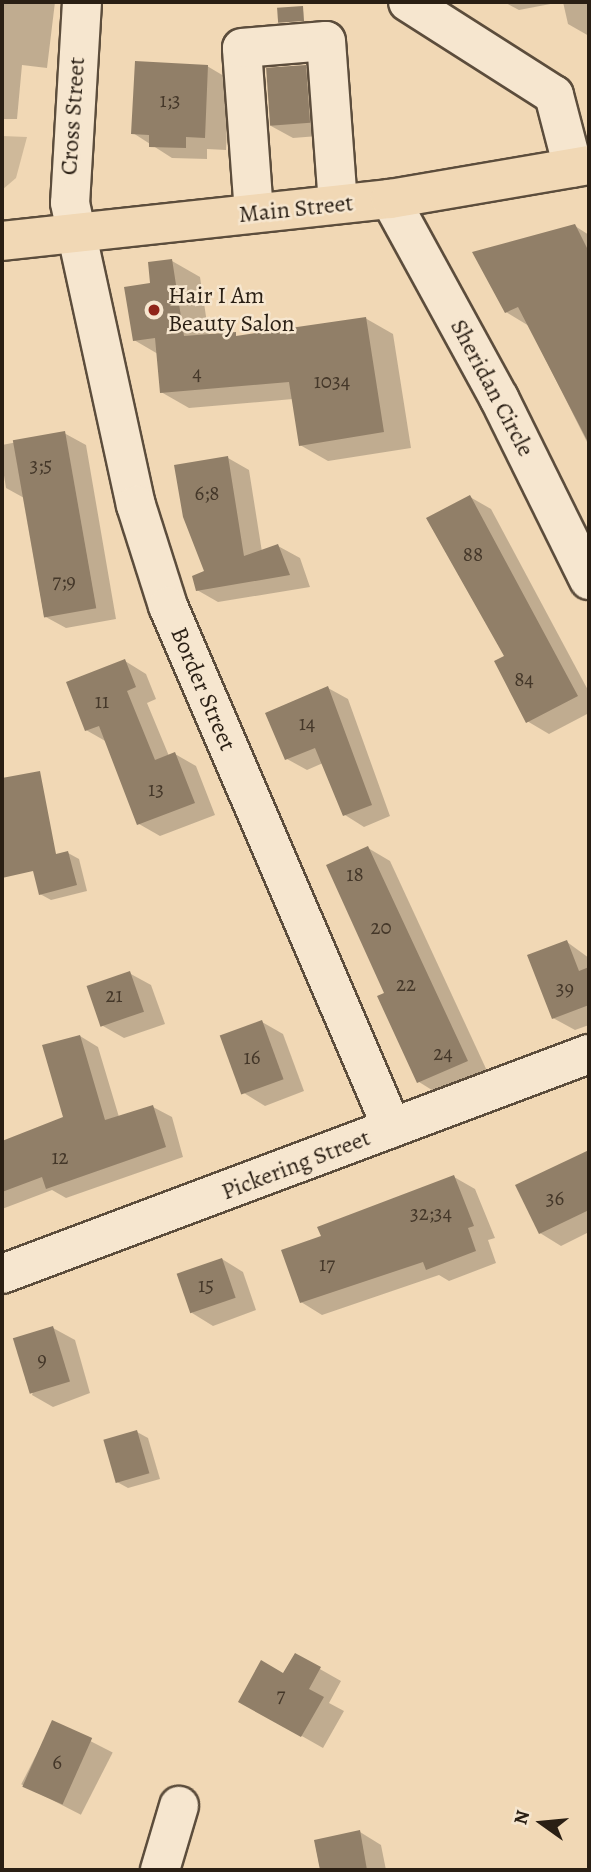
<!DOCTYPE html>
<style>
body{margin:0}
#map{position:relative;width:591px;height:1872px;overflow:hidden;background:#f1d8b5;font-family:Alegreya,serif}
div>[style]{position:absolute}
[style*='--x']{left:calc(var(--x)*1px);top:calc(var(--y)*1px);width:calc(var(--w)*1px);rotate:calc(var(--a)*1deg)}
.green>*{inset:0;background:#cfb99a}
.shadow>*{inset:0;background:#0003;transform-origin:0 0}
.building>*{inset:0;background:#917f68;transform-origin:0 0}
.roads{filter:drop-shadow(2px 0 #5c4d3c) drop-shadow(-2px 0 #5c4d3c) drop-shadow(0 2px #5c4d3c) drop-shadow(0 -2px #5c4d3c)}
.minor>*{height:38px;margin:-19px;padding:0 19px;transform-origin:19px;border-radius:19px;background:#f6e6cf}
.major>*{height:38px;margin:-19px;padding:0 19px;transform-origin:19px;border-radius:19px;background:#f1d8b5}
.dots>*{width:19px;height:19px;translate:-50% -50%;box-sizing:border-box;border:4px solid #f6e6cf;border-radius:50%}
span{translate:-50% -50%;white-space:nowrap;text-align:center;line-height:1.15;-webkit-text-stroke:5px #f6e6cf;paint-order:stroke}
.number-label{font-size:21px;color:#443729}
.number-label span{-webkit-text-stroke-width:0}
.street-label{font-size:24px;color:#2a1f14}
.poi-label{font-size:24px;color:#2a1f14}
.left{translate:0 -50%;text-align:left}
.frame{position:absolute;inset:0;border:4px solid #2a1f14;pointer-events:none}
.north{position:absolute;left:507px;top:1788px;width:70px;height:70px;-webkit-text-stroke:5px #f6e6cf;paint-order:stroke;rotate:285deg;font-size:19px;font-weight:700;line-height:28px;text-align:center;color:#2a1f14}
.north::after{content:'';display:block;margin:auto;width:24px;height:32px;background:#2a1f14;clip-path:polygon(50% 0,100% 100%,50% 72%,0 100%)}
</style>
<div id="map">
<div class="green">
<i style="clip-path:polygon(2px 136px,27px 137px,16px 178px,2px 190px)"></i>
</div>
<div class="shadow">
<i style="clip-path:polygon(2px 2px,55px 2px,47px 68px,22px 65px,17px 119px,2px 119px)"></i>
<i style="clip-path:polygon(504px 2px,561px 2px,519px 10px)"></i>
<i style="clip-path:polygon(563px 2px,589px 2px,589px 36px,568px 24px)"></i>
<i style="clip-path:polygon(207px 66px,229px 79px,226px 150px,207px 149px,207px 159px,172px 158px,133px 133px)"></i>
<i style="clip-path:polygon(305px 66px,327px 79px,331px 135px,293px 138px,271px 126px)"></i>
<i style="clip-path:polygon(575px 226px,589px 235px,589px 446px,529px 326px,506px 312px)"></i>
<i style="clip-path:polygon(172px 261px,200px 277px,209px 336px,241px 337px,365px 318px,393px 334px,411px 448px,328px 461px,300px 445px,293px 399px,189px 408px,161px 392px,158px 354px,134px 340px,152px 285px)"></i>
<i style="clip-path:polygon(64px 433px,86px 445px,116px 619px,66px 628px,44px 616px,26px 499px,6px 488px,2px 463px,2px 445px)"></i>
<i style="clip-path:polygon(228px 458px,249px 470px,262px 552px,278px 546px,300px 558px,310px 587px,218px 602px,197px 590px,206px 572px)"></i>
<i style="clip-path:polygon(470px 497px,491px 509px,589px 692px,589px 713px,549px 734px,527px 721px,507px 657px)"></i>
<i style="clip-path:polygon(125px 661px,146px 674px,156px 699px,147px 703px,169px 756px,175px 754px,196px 766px,215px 815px,160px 836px,139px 824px,107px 742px,86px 730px)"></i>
<i style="clip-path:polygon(328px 688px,348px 699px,390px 816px,364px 827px,345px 815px,323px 763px,307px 770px,287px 759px)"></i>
<i style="clip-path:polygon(368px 848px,390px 861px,488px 1073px,440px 1095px,419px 1082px,386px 994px)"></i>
<i style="clip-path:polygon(68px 853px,79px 859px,87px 891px,51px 900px,40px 894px)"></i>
<i style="clip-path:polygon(567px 942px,589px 958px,589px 1025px,575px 1030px,553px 1018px)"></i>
<i style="clip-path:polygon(129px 973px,151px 985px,165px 1024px,124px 1038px,103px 1026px)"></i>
<i style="clip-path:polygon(262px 1022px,283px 1034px,304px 1091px,265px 1106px,244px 1093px)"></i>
<i style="clip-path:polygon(80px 1036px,98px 1047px,119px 1117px,153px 1107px,172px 1117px,183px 1157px,66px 1198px,52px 1190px,2px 1209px,2px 1143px,65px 1118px)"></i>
<i style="clip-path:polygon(589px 1152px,589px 1232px,561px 1246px,540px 1233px,517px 1186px)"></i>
<i style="clip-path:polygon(454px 1177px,475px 1189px,495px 1238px,488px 1240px,496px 1263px,449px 1281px,439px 1275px,322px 1315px,301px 1302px,323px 1238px)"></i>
<i style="clip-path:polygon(222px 1259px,243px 1272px,256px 1310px,213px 1326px,192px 1313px)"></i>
<i style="clip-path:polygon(53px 1328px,75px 1340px,90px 1393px,53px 1407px,32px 1395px)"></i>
<i style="clip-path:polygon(137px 1432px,148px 1438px,160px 1479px,128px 1488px,117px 1482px)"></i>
<i style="clip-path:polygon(295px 1655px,341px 1681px,329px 1703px,344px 1711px,323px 1748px,240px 1701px,284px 1675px)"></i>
<i style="left:53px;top:1722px;width:67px;height:70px;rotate:27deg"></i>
<i style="clip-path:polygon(360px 1832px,381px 1845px,386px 1870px,321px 1870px,316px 1841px)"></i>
</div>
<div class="building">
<i style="left:303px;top:6px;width:15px;height:26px;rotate:86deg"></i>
<i style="clip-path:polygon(135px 61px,208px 65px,205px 138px,186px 137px,186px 148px,149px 147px,149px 135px,131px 134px)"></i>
<i style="left:306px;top:65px;width:58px;height:40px;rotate:86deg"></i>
<i style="clip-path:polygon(575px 224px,589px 252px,589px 444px,518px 307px,505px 313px,472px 252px)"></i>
<i style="clip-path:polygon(172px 259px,184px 336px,236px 332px,236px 336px,366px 317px,384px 432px,299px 446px,289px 382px,160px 393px,155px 338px,133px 341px,124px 287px,150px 283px,148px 262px)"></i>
<i style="left:65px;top:431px;width:180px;height:53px;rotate:80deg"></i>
<i style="clip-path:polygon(228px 456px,244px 556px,278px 544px,290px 575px,196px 591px,192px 576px,204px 571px,183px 517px,174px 465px)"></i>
<i style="clip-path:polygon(470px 495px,578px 696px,526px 723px,494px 661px,504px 656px,426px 518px)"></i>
<i style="clip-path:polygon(125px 659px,136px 687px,127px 691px,155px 760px,175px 752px,195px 803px,137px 825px,99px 726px,85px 731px,66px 682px)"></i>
<i style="clip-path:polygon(328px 686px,372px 805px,343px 816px,315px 748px,285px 760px,265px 713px)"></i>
<i style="clip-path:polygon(40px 771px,56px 854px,68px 851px,77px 885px,39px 895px,33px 871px,2px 878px,2px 778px)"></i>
<i style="clip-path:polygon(368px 846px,468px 1061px,417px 1083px,377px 996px,384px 993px,326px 865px)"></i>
<i style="clip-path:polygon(567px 940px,579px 971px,589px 967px,589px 1005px,552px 1019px,527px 955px)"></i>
<i style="left:130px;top:971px;width:43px;height:46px;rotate:71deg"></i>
<i style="left:262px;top:1020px;width:63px;height:45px;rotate:70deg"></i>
<i style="clip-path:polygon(80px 1035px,105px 1120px,153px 1105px,166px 1147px,46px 1189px,42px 1177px,2px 1192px,2px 1141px,63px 1117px,42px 1045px)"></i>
<i style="clip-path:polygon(589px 1150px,589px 1210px,539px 1234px,515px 1185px)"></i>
<i style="clip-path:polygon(454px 1175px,474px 1226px,468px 1228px,476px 1251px,426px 1270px,423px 1262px,300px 1303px,281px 1250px,321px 1236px,317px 1227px)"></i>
<i style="left:222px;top:1258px;width:42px;height:48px;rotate:71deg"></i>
<i style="left:53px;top:1326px;width:58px;height:42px;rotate:73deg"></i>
<i style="left:137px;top:1430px;width:45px;height:35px;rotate:74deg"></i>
<i style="clip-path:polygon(295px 1653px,321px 1667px,309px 1689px,324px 1697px,301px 1737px,238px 1702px,261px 1660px,283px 1673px)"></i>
<i style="left:52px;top:1720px;width:44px;height:73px;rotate:24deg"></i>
<i style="clip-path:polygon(360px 1830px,367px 1870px,320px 1870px,314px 1840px)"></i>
</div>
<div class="roads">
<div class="minor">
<i style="--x:82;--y:2;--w:201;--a:93.4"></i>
<i style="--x:70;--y:203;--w:309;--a:77.7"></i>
<i style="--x:136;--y:505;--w:106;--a:72.4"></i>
<i style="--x:168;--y:606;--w:568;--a:66.77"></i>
<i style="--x:408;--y:2;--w:173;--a:32.5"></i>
<i style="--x:554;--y:95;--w:75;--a:75.4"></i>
<i style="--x:390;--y:199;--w:227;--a:61.3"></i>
<i style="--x:499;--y:398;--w:203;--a:63.7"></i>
<i style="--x:254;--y:213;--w:165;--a:-94.2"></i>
<i style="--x:242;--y:48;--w:84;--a:-4.8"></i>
<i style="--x:326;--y:41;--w:163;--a:85.8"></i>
<i style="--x:2;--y:1274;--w:627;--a:-20.55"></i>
<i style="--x:160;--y:1870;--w:67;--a:-73.5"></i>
</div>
<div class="major">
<i style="--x:2;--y:241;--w:390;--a:-6.2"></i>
<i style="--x:390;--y:199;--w:202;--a:-9.7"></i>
</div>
</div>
<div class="dots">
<i style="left:154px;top:310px;background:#8f2418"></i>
</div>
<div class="number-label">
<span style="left:170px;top:100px">1;3</span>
<span style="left:197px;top:373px">4</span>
<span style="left:332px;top:381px">1034</span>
<span style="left:41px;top:465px">3;5</span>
<span style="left:207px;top:493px">6;8</span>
<span style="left:473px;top:554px">88</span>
<span style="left:64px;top:581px">7;9</span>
<span style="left:524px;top:679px">84</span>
<span style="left:102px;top:701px">11</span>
<span style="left:307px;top:723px">14</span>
<span style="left:156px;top:789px">13</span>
<span style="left:355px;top:874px">18</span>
<span style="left:381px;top:927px">20</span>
<span style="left:406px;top:984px">22</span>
<span style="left:565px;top:988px">39</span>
<span style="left:114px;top:995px">21</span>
<span style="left:443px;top:1053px">24</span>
<span style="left:252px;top:1057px">16</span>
<span style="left:60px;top:1157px">12</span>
<span style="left:555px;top:1198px">36</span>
<span style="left:431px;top:1213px">32;34</span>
<span style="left:327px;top:1264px">17</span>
<span style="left:206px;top:1285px">15</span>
<span style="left:42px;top:1359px">9</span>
<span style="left:281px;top:1695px">7</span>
<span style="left:57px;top:1762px">6</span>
</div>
<div class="street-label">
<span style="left:73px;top:116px;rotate:-86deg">Cross Street</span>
<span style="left:296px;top:209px;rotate:-6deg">Main Street</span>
<span style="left:492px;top:388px;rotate:62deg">Sheridan Circle</span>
<span style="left:203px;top:689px;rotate:67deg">Border Street</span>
<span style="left:296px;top:1165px;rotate:-21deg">Pickering Street</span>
</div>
<div class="poi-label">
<span class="left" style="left:168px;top:310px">Hair I Am<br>Beauty Salon</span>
</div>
<div class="frame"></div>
<div class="north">N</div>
</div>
